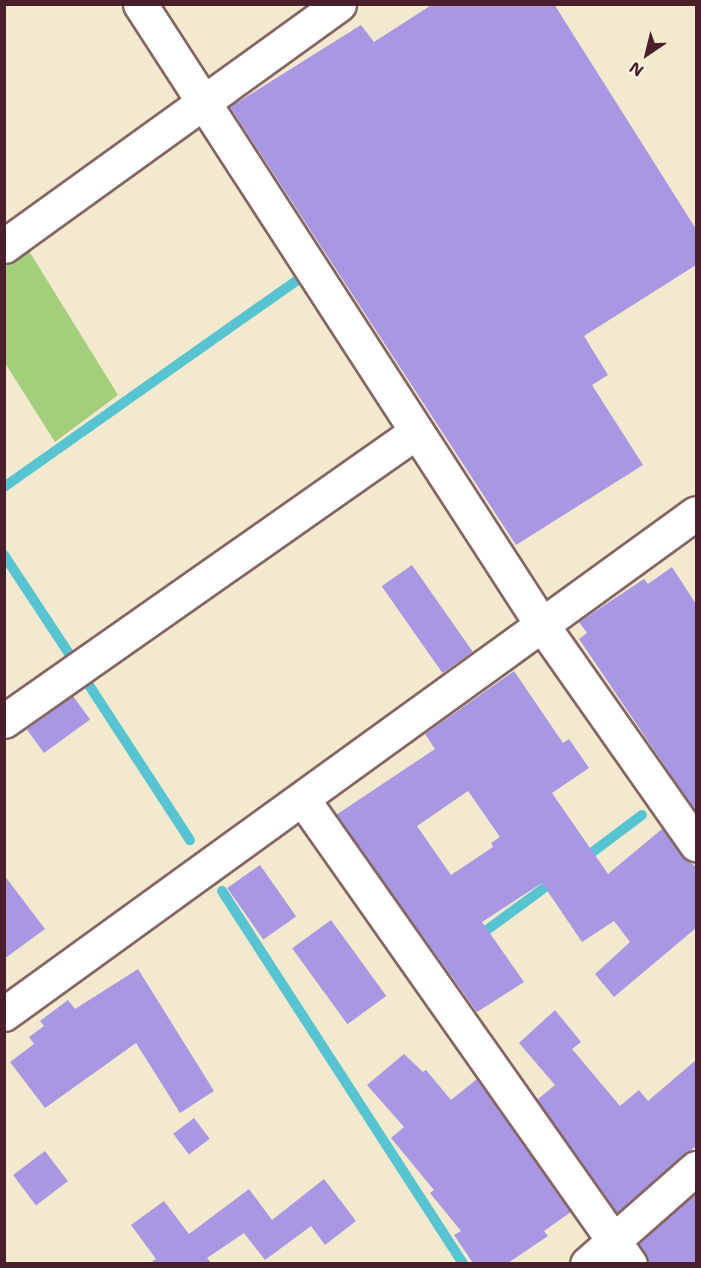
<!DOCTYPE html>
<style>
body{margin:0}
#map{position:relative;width:701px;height:1268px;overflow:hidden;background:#f3e9ce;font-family:"Shantell Sans",sans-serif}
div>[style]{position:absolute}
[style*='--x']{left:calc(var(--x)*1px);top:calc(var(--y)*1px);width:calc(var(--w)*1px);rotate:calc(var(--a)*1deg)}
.green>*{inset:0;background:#a3ce7b}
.stream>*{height:10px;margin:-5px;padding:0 5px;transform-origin:5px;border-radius:5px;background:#58c4d2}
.building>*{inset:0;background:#a897e3;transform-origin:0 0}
.roads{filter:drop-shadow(2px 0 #856664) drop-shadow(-2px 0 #856664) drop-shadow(0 2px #856664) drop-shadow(0 -2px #856664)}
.minor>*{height:33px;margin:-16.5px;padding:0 16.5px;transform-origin:16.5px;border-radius:16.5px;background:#fff}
span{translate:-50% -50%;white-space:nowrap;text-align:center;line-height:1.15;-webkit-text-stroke:4.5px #fcf5e5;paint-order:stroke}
.frame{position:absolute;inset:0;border:6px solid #4a1f2b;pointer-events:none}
.north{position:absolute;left:617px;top:24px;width:60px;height:60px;-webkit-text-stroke:4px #fcf5e5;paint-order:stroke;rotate:215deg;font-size:16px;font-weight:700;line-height:24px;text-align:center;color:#4a1f2b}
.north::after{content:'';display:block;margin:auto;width:21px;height:27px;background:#4a1f2b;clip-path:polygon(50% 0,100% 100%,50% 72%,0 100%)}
</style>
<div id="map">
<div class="green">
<i style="clip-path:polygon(21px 238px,118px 395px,55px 442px,5px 363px,5px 251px)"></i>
</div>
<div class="stream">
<i style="--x:4;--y:487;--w:362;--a:-35.2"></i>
<i style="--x:4;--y:555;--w:127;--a:56.6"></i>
<i style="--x:83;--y:676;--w:196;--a:56.9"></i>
<i style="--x:582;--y:860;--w:75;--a:-36.9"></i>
<i style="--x:222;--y:891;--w:444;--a:57.1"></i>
<i style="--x:476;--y:938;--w:98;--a:-36.3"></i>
</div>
<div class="building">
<i style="clip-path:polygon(433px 4px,554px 4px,696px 229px,696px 265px,584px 336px,608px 375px,592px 385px,643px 465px,516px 545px,230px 107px,361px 25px,374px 42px)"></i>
<i style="left:412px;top:565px;width:106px;height:37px;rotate:55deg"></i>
<i style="clip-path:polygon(672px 567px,696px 604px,696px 812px,579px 639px,587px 633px,579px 622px,644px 579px,648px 584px)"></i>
<i style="clip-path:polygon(evenodd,514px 671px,563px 743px,569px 739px,589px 768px,552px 793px,608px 874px,662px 829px,681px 855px,696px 867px,696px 928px,614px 997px,595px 974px,630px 942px,614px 921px,582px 942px,542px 883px,482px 922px,524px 982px,477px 1012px,336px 815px,435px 749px,425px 734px,514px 671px,468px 791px,500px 837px,491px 843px,493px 847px,451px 875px,417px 826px,468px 791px)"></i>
<i style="left:73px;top:696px;width:29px;height:57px;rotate:54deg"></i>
<i style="left:260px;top:865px;width:63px;height:40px;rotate:55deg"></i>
<i style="clip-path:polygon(4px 875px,45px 929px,4px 959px)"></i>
<i style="left:331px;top:920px;width:94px;height:48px;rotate:54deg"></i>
<i style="clip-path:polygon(138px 969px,214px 1091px,180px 1113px,136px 1043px,45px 1108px,10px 1062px,34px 1044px,29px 1037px,44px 1026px,40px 1021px,68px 1000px,75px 1009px)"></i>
<i style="clip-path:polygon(555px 1010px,581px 1042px,572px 1049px,620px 1106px,639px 1090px,648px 1101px,696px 1060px,696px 1146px,617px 1213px,537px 1100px,555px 1085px,519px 1043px)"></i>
<i style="clip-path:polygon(404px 1054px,423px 1072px,426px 1070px,451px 1100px,477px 1079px,571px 1212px,544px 1231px,548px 1236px,508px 1263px,473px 1263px,454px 1235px,461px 1231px,430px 1193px,434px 1190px,391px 1138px,404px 1127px,367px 1085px)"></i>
<i style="left:194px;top:1118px;width:26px;height:26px;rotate:53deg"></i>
<i style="left:45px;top:1151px;width:38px;height:40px;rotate:53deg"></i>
<i style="clip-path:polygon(324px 1179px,356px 1221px,325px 1245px,311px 1226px,265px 1260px,244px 1233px,207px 1258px,211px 1263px,150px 1263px,156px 1259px,131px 1225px,164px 1201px,189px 1234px,249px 1189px,272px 1220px)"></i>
<i style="clip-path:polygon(696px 1193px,696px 1263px,649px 1263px,639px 1244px)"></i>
</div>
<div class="roads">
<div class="minor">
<i style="--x:140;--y:4;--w:740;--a:57.08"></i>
<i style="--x:542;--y:625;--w:268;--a:54.9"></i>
<i style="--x:4;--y:246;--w:413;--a:-35.8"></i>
<i style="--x:4;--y:721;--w:503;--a:-35.05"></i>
<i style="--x:304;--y:801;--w:566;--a:54.85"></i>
<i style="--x:4;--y:1014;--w:854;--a:-35.9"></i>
<i style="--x:587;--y:1264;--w:145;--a:-41.4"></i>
</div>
</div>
<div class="frame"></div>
<div class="north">N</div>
</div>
